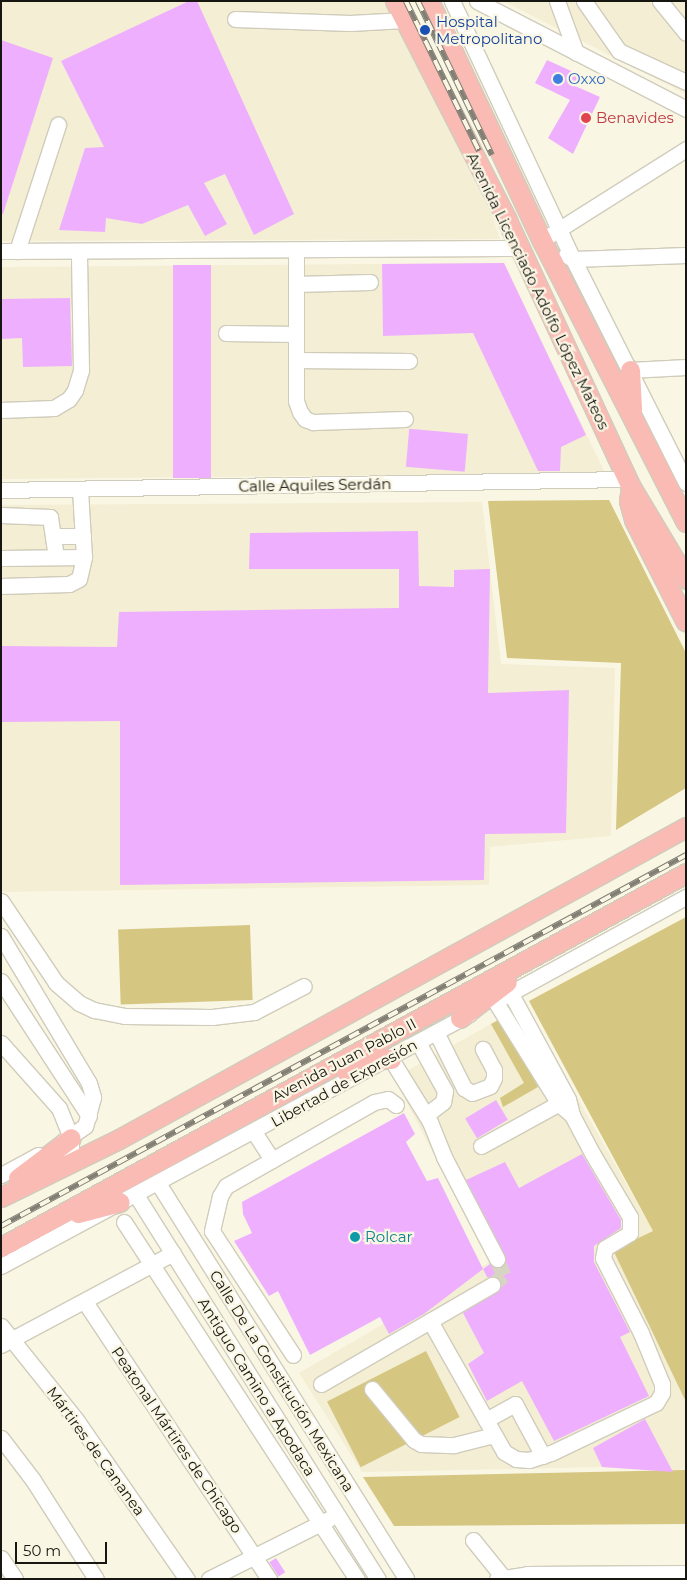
<!DOCTYPE html>
<meta charset="utf-8">
<style>
body{margin:0}
#map{position:relative;width:687px;height:1580px;overflow:hidden;background:#faf6e4;font-family:Montserrat,sans-serif}
div>[style]{position:absolute}
[style*='--x']{left:calc(var(--x)*1px);top:calc(var(--y)*1px);width:calc(var(--w)*1px);rotate:calc(var(--a)*1deg)}
.built>*{inset:0;background:#f3eed4}
.green>*{inset:0;background:#d5c681;transform-origin:0 0}
.building>*{inset:0;background:#eeb0fe;transform-origin:0 0}
.minor-tunnel>*{height:15px;margin-top:-7.5px;transform-origin:0;background:repeating-linear-gradient(90deg,#d8d4c4 0 15px,transparent 0 23px)}
.roads{filter:drop-shadow(1px 0 #d0ccbb) drop-shadow(-1px 0 #d0ccbb) drop-shadow(0 1px #d0ccbb) drop-shadow(0 -1px #d0ccbb)}
.minor>*{height:15px;margin:-7.5px;padding:0 7.5px;transform-origin:7.5px;border-radius:7.5px;background:#fff}
.major>*{height:19px;margin:-9.5px;padding:0 9.5px;transform-origin:9.5px;border-radius:9.5px;background:#fabbb5}
.rail>*{height:5.5px;margin-top:-2.75px;transform-origin:0;background:repeating-linear-gradient(90deg,#faf6e4 0 11px,#827f74 0 22px);box-sizing:border-box;border-block:1px solid #827f74}
.dots>*{width:14px;height:14px;translate:-50% -50%;box-sizing:border-box;border:2px solid #faf6e4;border-radius:50%}
span{translate:-50% -50%;white-space:nowrap;text-align:center;line-height:1.15;-webkit-text-stroke:4.5px #faf6e4;paint-order:stroke}
.transit-label{font-size:15px;color:#164399}
.left{translate:0 -50%;text-align:left}
.shop-label{font-size:15px;color:#366cbe}
.health-label{font-size:15px;color:#be3a42}
.street-label{font-size:15px;color:#171610}
.culture-label{font-size:15px;color:#0d838f}
.frame{position:absolute;inset:0;border:2px solid #171610;pointer-events:none}
.scale{position:absolute;left:15px;top:1542px;width:92px;height:22px;box-sizing:border-box;border:2px solid #171610;border-top:0;padding-left:6px;font-size:15px;line-height:18px;white-space:nowrap;color:#171610;-webkit-text-stroke:4px #faf6e4;paint-order:stroke}
</style>
<div id="map">
<div class="built">
<i style="clip-path:polygon(1px 1px,383px 1px,491px 212px,500px 239px,1px 241px)"></i>
<i style="clip-path:polygon(503px 1px,686px 1px,686px 94px)"></i>
<i style="clip-path:polygon(504px 263px,605px 473px,1px 479px,1px 267px)"></i>
<i style="clip-path:polygon(482px 502px,501px 664px,615px 668px,611px 836px,490px 847px,489px 885px,1px 892px,1px 505px)"></i>
<i style="clip-path:polygon(525px 1005px,653px 1231px,613px 1250px,686px 1402px,686px 1472px,602px 1467px,362px 1472px,299px 1373px,490px 1262px,394px 1078px)"></i>
</div>
<div class="green">
<i style="clip-path:polygon(609px 500px,686px 653px,686px 788px,616px 830px,621px 663px,507px 658px,488px 501px)"></i>
<i style="clip-path:polygon(686px 917px,686px 1402px,613px 1250px,653px 1231px,529px 1001px)"></i>
<i style="left:250px;top:925px;width:75px;height:132px;rotate:88deg"></i>
<i style="clip-path:polygon(502px 1018px,538px 1087px,503px 1107px,500px 1098px,524px 1083px,491px 1024px)"></i>
<i style="left:426px;top:1351px;width:74px;height:111px;rotate:63deg"></i>
<i style="clip-path:polygon(686px 1470px,686px 1524px,394px 1526px,363px 1477px)"></i>
</div>
<div class="building">
<i style="clip-path:polygon(189px 1px,197px 1px,294px 214px,254px 235px,225px 174px,204px 183px,227px 224px,205px 236px,188px 205px,142px 224px,106px 218px,105px 232px,59px 230px,85px 148px,104px 147px,61px 61px)"></i>
<i style="clip-path:polygon(1px 40px,53px 58px,3px 214px,1px 214px)"></i>
<i style="clip-path:polygon(547px 60px,580px 75px,575px 86px,600px 97px,573px 154px,548px 138px,570px 100px,535px 83px)"></i>
<i style="clip-path:polygon(504px 263px,586px 435px,561px 447px,560px 471px,538px 471px,473px 333px,383px 336px,382px 264px)"></i>
<i style="left:173px;top:265px;width:38px;height:213px"></i>
<i style="clip-path:polygon(70px 298px,72px 366px,23px 367px,22px 338px,1px 339px,1px 299px)"></i>
<i style="left:468px;top:434px;width:38px;height:59px;rotate:95deg"></i>
<i style="clip-path:polygon(418px 531px,419px 586px,454px 587px,454px 570px,490px 569px,488px 693px,569px 690px,566px 833px,485px 834px,484px 880px,120px 885px,120px 721px,1px 722px,1px 646px,117px 647px,119px 612px,399px 608px,399px 569px,249px 569px,250px 533px)"></i>
<i style="left:496px;top:1100px;width:23px;height:36px;rotate:59deg"></i>
<i style="clip-path:polygon(404px 1113px,415px 1134px,406px 1142px,427px 1181px,438px 1178px,483px 1269px,490px 1264px,501px 1267px,506px 1259px,466px 1180px,505px 1162px,519px 1188px,582px 1154px,621px 1220px,621px 1228px,594px 1246px,594px 1262px,630px 1332px,620px 1337px,649px 1396px,554px 1441px,522px 1381px,487px 1401px,468px 1364px,484px 1353px,463px 1313px,500px 1289px,500px 1280px,487px 1277px,483px 1269px,424px 1314px,389px 1334px,380px 1317px,310px 1355px,278px 1291px,269px 1296px,234px 1241px,252px 1233px,243px 1214px,242px 1202px)"></i>
<i style="clip-path:polygon(645px 1419px,673px 1472px,602px 1467px,593px 1448px)"></i>
<i style="left:276px;top:1558px;width:17px;height:8px;rotate:57deg"></i>
</div>
<div class="minor-tunnel">
<i style="--x:492;--y:1285;--w:16;--a:-40"></i>
<i style="--x:504;--y:1275;--w:17;--a:-114"></i>
</div>
<div class="roads">
<div class="minor">
<i style="--x:452;--y:1;--w:285;--a:64.9"></i>
<i style="--x:573;--y:259;--w:251;--a:63.2"></i>
<i style="--x:477;--y:1;--w:235;--a:27.3"></i>
<i style="--x:557;--y:1;--w:55;--a:69.9"></i>
<i style="--x:584;--y:1;--w:61;--a:55"></i>
<i style="--x:619;--y:51;--w:74;--a:24.8"></i>
<i style="--x:660;--y:1;--w:41;--a:50.9"></i>
<i style="--x:235;--y:19;--w:115;--a:2"></i>
<i style="--x:350;--y:23;--w:55;--a:-3.1"></i>
<i style="--x:550;--y:235;--w:161;--a:-32.3"></i>
<i style="--x:296;--y:250;--w:151;--a:90"></i>
<i style="--x:296;--y:401;--w:12;--a:70"></i>
<i style="--x:300;--y:412;--w:9;--a:54"></i>
<i style="--x:305;--y:419;--w:9;--a:21"></i>
<i style="--x:313;--y:422;--w:92;--a:-1.9"></i>
<i style="--x:1;--y:251;--w:518;--a:-0.33"></i>
<i style="--x:17;--y:251;--w:133;--a:-72"></i>
<i style="--x:566;--y:255;--w:8;--a:30"></i>
<i style="--x:573;--y:259;--w:113;--a:-2"></i>
<i style="--x:296;--y:284;--w:74;--a:-1.5"></i>
<i style="--x:226;--y:333;--w:70;--a:0.8"></i>
<i style="--x:296;--y:360;--w:113;--a:0.5"></i>
<i style="--x:630;--y:370;--w:56;--a:-3.1"></i>
<i style="--x:1;--y:410;--w:53;--a:-2.2"></i>
<i style="--x:54;--y:408;--w:17;--a:-31"></i>
<i style="--x:69;--y:399;--w:11;--a:-56"></i>
<i style="--x:75;--y:390;--w:21;--a:-73"></i>
<i style="--x:81;--y:370;--w:119;--a:-91"></i>
<i style="--x:1;--y:490;--w:627;--a:-1.01"></i>
<i style="--x:1;--y:515;--w:49;--a:2.3"></i>
<i style="--x:50;--y:517;--w:40;--a:81.5"></i>
<i style="--x:55;--y:536;--w:28;--a:0"></i>
<i style="--x:1;--y:558;--w:83;--a:-0.7"></i>
<i style="--x:1;--y:586;--w:68;--a:-1.7"></i>
<i style="--x:69;--y:584;--w:11;--a:-27"></i>
<i style="--x:79;--y:579;--w:23;--a:-77"></i>
<i style="--x:84;--y:557;--w:68;--a:-93.4"></i>
<i style="--x:1;--y:901;--w:99;--a:56.1"></i>
<i style="--x:56;--y:983;--w:30;--a:41"></i>
<i style="--x:79;--y:1003;--w:17;--a:25"></i>
<i style="--x:94;--y:1010;--w:32;--a:11"></i>
<i style="--x:125;--y:1016;--w:87;--a:0.7"></i>
<i style="--x:212;--y:1017;--w:42;--a:-6.8"></i>
<i style="--x:254;--y:1012;--w:56;--a:-27.5"></i>
<i style="--x:1;--y:936;--w:171;--a:59.1"></i>
<i style="--x:89;--y:1083;--w:15;--a:74"></i>
<i style="--x:93;--y:1097;--w:30;--a:105"></i>
<i style="--x:85;--y:1126;--w:28;--a:145"></i>
<i style="--x:1;--y:981;--w:161;--a:56.9"></i>
<i style="--x:503;--y:997;--w:209;--a:-28.7"></i>
<i style="--x:495;--y:1001;--w:121;--a:58.1"></i>
<i style="--x:559;--y:1104;--w:17;--a:40"></i>
<i style="--x:436;--y:1032;--w:63;--a:63.4"></i>
<i style="--x:464;--y:1088;--w:9;--a:32"></i>
<i style="--x:472;--y:1093;--w:19;--a:-21"></i>
<i style="--x:490;--y:1086;--w:9;--a:-63"></i>
<i style="--x:494;--y:1078;--w:8;--a:-90"></i>
<i style="--x:494;--y:1070;--w:24;--a:-118"></i>
<i style="--x:418;--y:1042;--w:56;--a:61.1"></i>
<i style="--x:445;--y:1091;--w:11;--a:100"></i>
<i style="--x:443;--y:1102;--w:21;--a:143"></i>
<i style="--x:1;--y:1043;--w:87;--a:48.3"></i>
<i style="--x:59;--y:1108;--w:32;--a:68"></i>
<i style="--x:71;--y:1138;--w:24;--a:90"></i>
<i style="--x:391;--y:1059;--w:74;--a:58.2"></i>
<i style="--x:430;--y:1122;--w:38;--a:68"></i>
<i style="--x:444;--y:1157;--w:115;--a:62.5"></i>
<i style="--x:254;--y:1132;--w:33;--a:57"></i>
<i style="--x:272;--y:1160;--w:117;--a:-29.6"></i>
<i style="--x:374;--y:1102;--w:14;--a:-12"></i>
<i style="--x:388;--y:1099;--w:10;--a:37"></i>
<i style="--x:481;--y:1146;--w:98;--a:-28.7"></i>
<i style="--x:272;--y:1160;--w:53;--a:150.5"></i>
<i style="--x:226;--y:1186;--w:12;--a:121"></i>
<i style="--x:220;--y:1196;--w:36;--a:103"></i>
<i style="--x:212;--y:1231;--w:148;--a:56.8"></i>
<i style="--x:1;--y:1175;--w:42;--a:-28.4"></i>
<i style="--x:158;--y:1183;--w:467;--a:57.9"></i>
<i style="--x:136;--y:1195;--w:454;--a:57.8"></i>
<i style="--x:124;--y:1222;--w:426;--a:56.9"></i>
<i style="--x:1;--y:1266;--w:532;--a:-28.3"></i>
<i style="--x:85;--y:1302;--w:333;--a:56.4"></i>
<i style="--x:430;--y:1321;--w:150;--a:60.5"></i>
<i style="--x:504;--y:1452;--w:14;--a:30"></i>
<i style="--x:516;--y:1459;--w:13;--a:4"></i>
<i style="--x:529;--y:1460;--w:23;--a:-18"></i>
<i style="--x:551;--y:1453;--w:116;--a:-25.5"></i>
<i style="--x:656;--y:1403;--w:12;--a:-59"></i>
<i style="--x:662;--y:1393;--w:9;--a:-90"></i>
<i style="--x:662;--y:1384;--w:55;--a:-112.4"></i>
<i style="--x:641;--y:1333;--w:84;--a:-116.9"></i>
<i style="--x:603;--y:1258;--w:10;--a:-79"></i>
<i style="--x:605;--y:1248;--w:29;--a:-31"></i>
<i style="--x:630;--y:1233;--w:16;--a:-90"></i>
<i style="--x:630;--y:1217;--w:74;--a:-120.7"></i>
<i style="--x:592;--y:1153;--w:43;--a:-117.8"></i>
<i style="--x:572;--y:1115;--w:16;--a:-104"></i>
<i style="--x:568;--y:1099;--w:122;--a:-118.5"></i>
<i style="--x:1;--y:1326;--w:122;--a:51.3"></i>
<i style="--x:77;--y:1421;--w:193;--a:55.2"></i>
<i style="--x:1;--y:1345;--w:195;--a:-28.1"></i>
<i style="--x:321;--y:1384;--w:198;--a:-30.1"></i>
<i style="--x:372;--y:1389;--w:66;--a:50.5"></i>
<i style="--x:414;--y:1440;--w:8;--a:30"></i>
<i style="--x:421;--y:1444;--w:33;--a:2"></i>
<i style="--x:454;--y:1445;--w:41;--a:-14"></i>
<i style="--x:486;--y:1420;--w:33;--a:-29"></i>
<i style="--x:515;--y:1404;--w:59;--a:61.7"></i>
<i style="--x:1;--y:1438;--w:53;--a:52.7"></i>
<i style="--x:33;--y:1480;--w:117;--a:57.5"></i>
<i style="--x:473;--y:1540;--w:46;--a:51.1"></i>
<i style="--x:1;--y:1558;--w:25;--a:56"></i>
<i style="--x:209;--y:1579;--w:134;--a:-26.6"></i>
<i style="--x:497;--y:1579;--w:30;--a:-9"></i>
<i style="--x:527;--y:1574;--w:159;--a:-0.4"></i>
</div>
<div class="major">
<i style="--x:395;--y:1;--w:244;--a:62.9"></i>
<i style="--x:506;--y:218;--w:297;--a:65.1"></i>
<i style="--x:631;--y:487;--w:107;--a:59.1"></i>
<i style="--x:429;--y:1;--w:263;--a:64.8"></i>
<i style="--x:541;--y:239;--w:318;--a:62.9"></i>
<i style="--x:630;--y:370;--w:39;--a:87"></i>
<i style="--x:631;--y:488;--w:13;--a:99"></i>
<i style="--x:629;--y:501;--w:20;--a:75"></i>
<i style="--x:634;--y:520;--w:114;--a:63"></i>
<i style="--x:460;--y:1018;--w:59;--a:-37.5"></i>
<i style="--x:346;--y:1072;--w:34;--a:-24"></i>
<i style="--x:377;--y:1058;--w:14;--a:4"></i>
<i style="--x:18;--y:1178;--w:66;--a:-37"></i>
<i style="--x:1;--y:1197;--w:131;--a:-26.2"></i>
<i style="--x:119;--y:1139;--w:647;--a:-28.82"></i>
<i style="--x:78;--y:1213;--w:43;--a:-14.7"></i>
<i style="--x:1;--y:1247;--w:780;--a:-28.63"></i>
</div>
</div>
<div class="rail">
<i style="--x:406;--y:1;--w:167;--a:64"></i>
<i style="--x:418;--y:1;--w:171;--a:64.3"></i>
<i style="--x:1;--y:1226;--w:779;--a:-28.44"></i>
</div>
<div class="dots">
<i style="left:425px;top:30px;background:#1a4fb4"></i>
<i style="left:558px;top:79px;background:#3f7fe0"></i>
<i style="left:586px;top:118px;background:#e0444e"></i>
<i style="left:355px;top:1237px;background:#0f9aa8"></i>
</div>
<div class="transit-label">
<span class="left" style="left:436px;top:30px">Hospital<br>Metropolitano</span>
</div>
<div class="shop-label">
<span class="left" style="left:568px;top:79px">Oxxo</span>
</div>
<div class="health-label">
<span class="left" style="left:596px;top:118px">Benavides</span>
</div>
<div class="street-label">
<span style="left:538px;top:291px;rotate:64deg">Avenida Licenciado Adolfo López Mateos</span>
<span style="left:315px;top:485px;rotate:-1deg">Calle Aquiles Serdán</span>
<span style="left:344px;top:1060px;rotate:-28deg">Avenida Juan Pablo II</span>
<span style="left:344px;top:1083px;rotate:-29deg">Libertad de Expresión</span>
<span style="left:282px;top:1381px;rotate:58deg">Calle De La Constitución Mexicana</span>
<span style="left:257px;top:1387px;rotate:58deg">Antiguo Camino a Apodaca</span>
<span style="left:177px;top:1440px;rotate:56deg">Peatonal Mártires de Chicago</span>
<span style="left:96px;top:1451px;rotate:54deg">Mártires de Cananea</span>
</div>
<div class="culture-label">
<span class="left" style="left:365px;top:1237px">Rolcar</span>
</div>
<div class="frame"></div>
<div class="scale">50 m</div>
</div>
